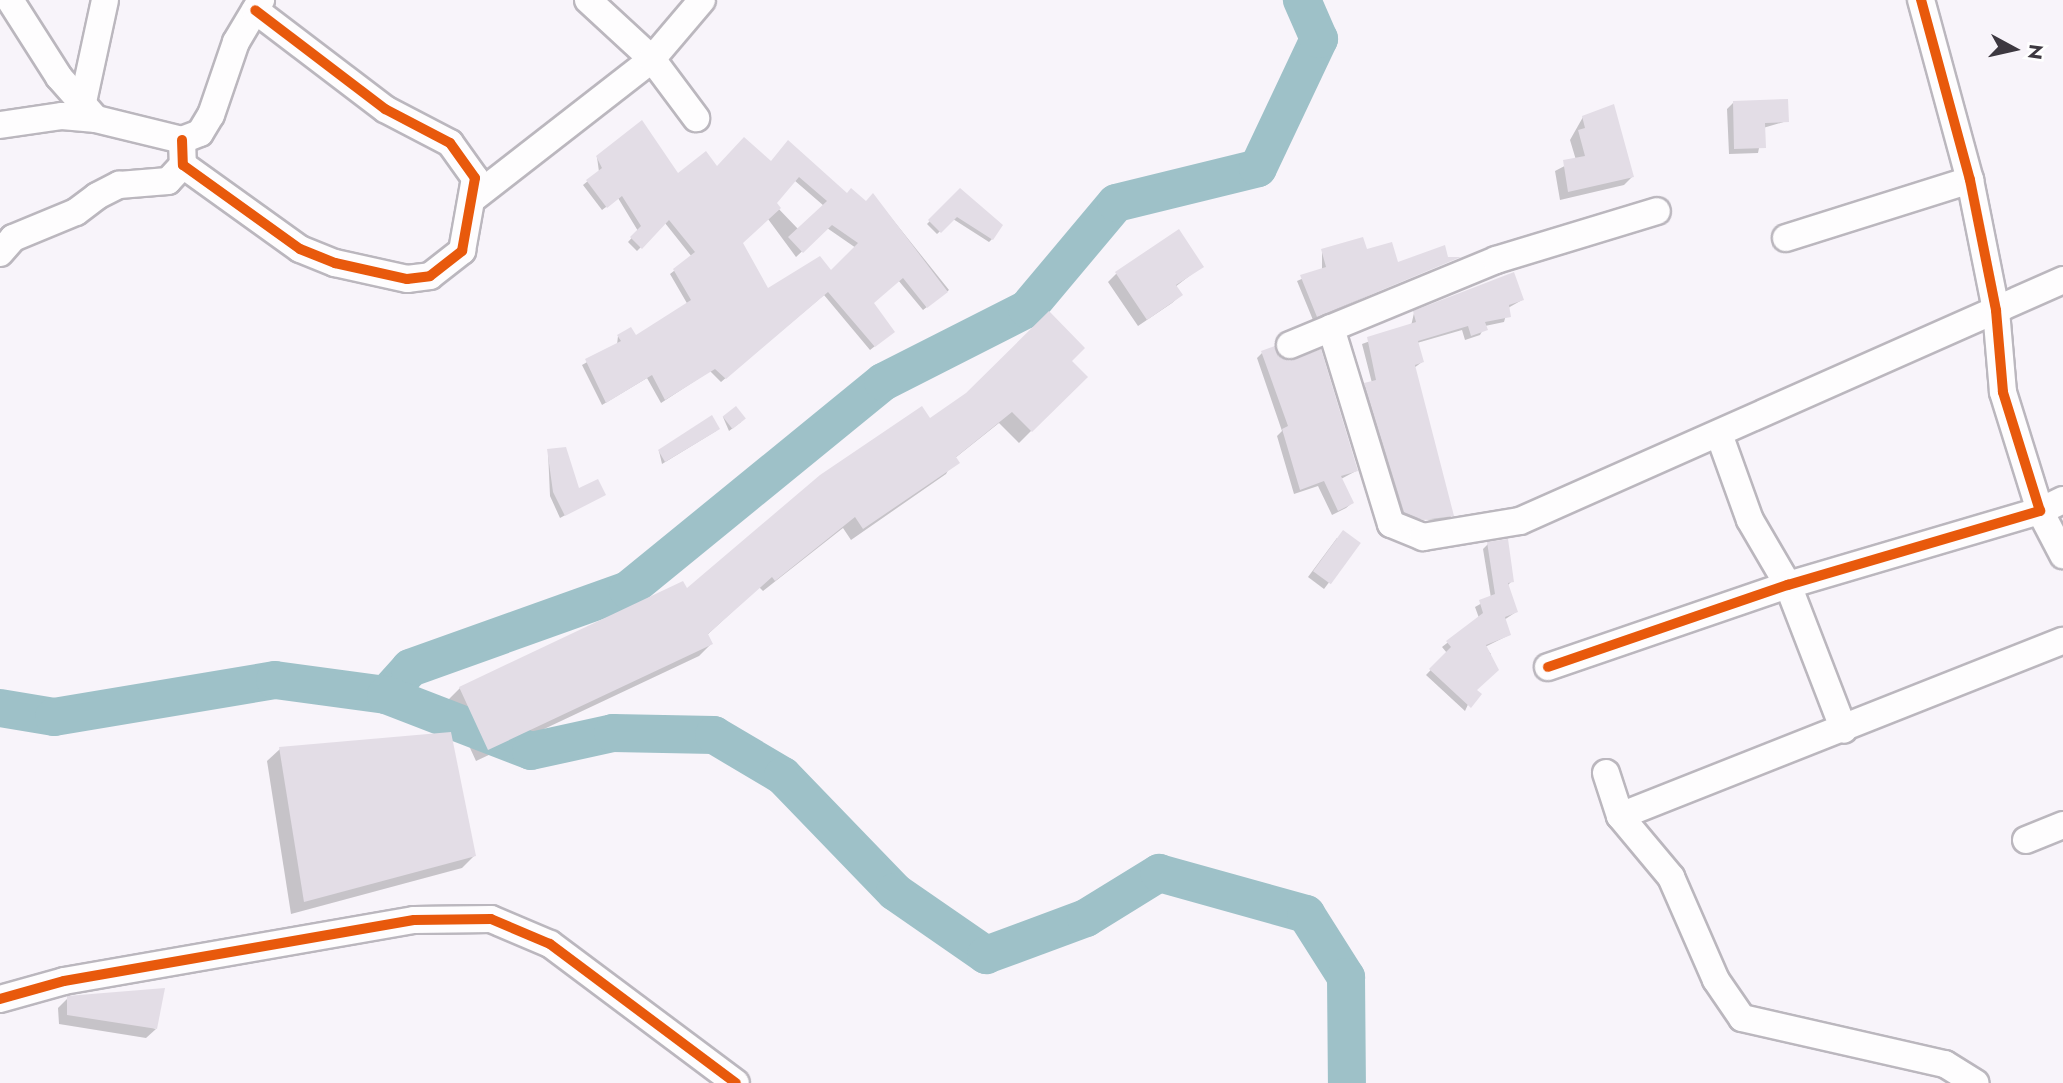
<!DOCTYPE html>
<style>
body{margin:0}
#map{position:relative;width:2063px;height:1083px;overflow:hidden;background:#f8f4fa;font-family:Jost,sans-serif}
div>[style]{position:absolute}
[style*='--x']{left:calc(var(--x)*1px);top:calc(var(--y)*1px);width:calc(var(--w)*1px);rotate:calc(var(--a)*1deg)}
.shadow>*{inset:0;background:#0003}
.river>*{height:38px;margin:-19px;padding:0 19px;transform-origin:19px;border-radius:19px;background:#9ec1c8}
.building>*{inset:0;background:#e3dde6;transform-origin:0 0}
.roads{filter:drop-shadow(2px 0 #bbb7be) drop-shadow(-2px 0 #bbb7be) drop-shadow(0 2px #bbb7be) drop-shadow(0 -2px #bbb7be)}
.minor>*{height:26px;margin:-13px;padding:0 13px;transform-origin:13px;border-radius:13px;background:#fefdfe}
.cycleway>*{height:10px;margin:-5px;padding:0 5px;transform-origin:5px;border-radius:5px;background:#e8590c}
span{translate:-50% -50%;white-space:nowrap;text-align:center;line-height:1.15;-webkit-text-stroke:6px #fff;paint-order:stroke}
.north{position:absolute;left:1979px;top:14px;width:70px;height:70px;-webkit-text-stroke:5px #fff;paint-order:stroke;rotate:98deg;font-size:19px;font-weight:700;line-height:28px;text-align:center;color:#3d3840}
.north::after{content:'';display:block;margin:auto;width:24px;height:32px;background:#3d3840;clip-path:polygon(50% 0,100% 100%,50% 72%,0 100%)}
</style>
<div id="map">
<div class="shadow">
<i style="clip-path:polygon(1733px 103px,1787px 121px,1763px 128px,1758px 153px,1729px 154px,1727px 109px)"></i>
<i style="clip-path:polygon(1583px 117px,1632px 177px,1624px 185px,1560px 200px,1555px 171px,1576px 160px,1570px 140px)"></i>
<i style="clip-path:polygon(evenodd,597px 157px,677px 176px,771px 163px,866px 203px,873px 195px,949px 290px,923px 310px,898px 280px,872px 303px,889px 335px,870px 350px,824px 295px,721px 382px,710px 371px,661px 403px,647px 378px,602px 405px,582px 365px,617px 345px,618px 336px,636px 338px,688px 305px,670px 274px,692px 257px,665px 223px,637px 251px,628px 242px,638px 231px,618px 198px,602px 210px,583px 185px,599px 172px,597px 157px,794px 180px,824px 206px,799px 230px,774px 204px,794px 180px,597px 157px,768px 219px,796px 257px,827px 228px,856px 248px,831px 273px,767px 291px,741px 243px,768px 219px)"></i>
<i style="clip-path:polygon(960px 190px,992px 239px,989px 242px,953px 219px,937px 234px,927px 224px)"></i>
<i style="clip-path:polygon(1322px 251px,1397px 265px,1454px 257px,1313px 320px,1297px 281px,1322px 270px)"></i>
<i style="clip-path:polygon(1201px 267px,1175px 287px,1181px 295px,1172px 303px,1138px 326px,1108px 282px,1116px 274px)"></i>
<i style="clip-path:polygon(1522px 300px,1508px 308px,1504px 322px,1485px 326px,1480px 335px,1465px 340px,1462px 330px,1417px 343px,1422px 362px,1414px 368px,1452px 515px,1447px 521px,1399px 517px,1360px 390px,1372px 383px,1362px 344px,1411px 326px,1414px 313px)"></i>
<i style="clip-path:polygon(1262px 353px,1356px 471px,1341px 479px,1352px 503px,1346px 508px,1332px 515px,1318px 486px,1294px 494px,1277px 436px,1282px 431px,1257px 358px)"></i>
<i style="clip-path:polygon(1070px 361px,1085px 377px,1019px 443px,999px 423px,955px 458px,946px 474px,851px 540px,843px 528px,763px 591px,759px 587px,707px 635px,711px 644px,699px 656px,476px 761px,448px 700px,460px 688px,686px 591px,929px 420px)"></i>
<i style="clip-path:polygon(723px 417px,741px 422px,729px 431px)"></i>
<i style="clip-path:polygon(711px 418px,716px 431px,662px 464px,659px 451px)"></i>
<i style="clip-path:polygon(548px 451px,578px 491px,604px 494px,560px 518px,550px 496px)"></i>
<i style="clip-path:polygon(1337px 538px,1358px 544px,1324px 589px,1308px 577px)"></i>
<i style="clip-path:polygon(1488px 544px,1512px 581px,1507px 586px,1516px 612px,1504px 620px,1509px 635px,1485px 647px,1491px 654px,1465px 711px,1426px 675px,1447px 653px,1442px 647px,1479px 618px,1475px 607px,1491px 598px,1483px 549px)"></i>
<i style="clip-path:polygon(280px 749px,474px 856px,462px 868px,291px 914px,267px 761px)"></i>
<i style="clip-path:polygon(68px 998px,156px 1029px,146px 1038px,59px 1024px,58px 1008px)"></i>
</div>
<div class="river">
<i style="--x:386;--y:695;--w:36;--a:-48"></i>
<i style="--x:410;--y:668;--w:232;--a:-19.7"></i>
<i style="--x:628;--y:590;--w:329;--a:-39.2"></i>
<i style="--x:883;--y:382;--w:161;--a:-26.9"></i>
<i style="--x:1027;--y:309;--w:138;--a:-50"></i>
<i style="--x:1116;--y:203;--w:146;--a:-13.8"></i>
<i style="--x:1258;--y:168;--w:143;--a:-64.7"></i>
<i style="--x:1319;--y:39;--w:43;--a:-113.6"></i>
<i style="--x:0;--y:708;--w:55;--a:9.5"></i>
<i style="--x:54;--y:717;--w:224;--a:-9.5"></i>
<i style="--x:275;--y:680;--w:112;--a:7.7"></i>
<i style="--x:386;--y:695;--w:155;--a:21.1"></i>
<i style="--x:531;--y:751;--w:84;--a:-12.4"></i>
<i style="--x:613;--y:733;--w:101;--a:1.1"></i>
<i style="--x:714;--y:735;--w:80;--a:30.7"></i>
<i style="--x:783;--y:776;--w:161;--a:46"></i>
<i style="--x:895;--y:892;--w:111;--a:34.7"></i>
<i style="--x:986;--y:955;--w:107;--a:-20.3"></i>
<i style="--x:1086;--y:918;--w:86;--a:-31.7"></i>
<i style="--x:1159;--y:873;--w:153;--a:15.6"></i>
<i style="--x:1306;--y:914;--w:75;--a:57.6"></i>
<i style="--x:1346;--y:977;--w:106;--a:89.5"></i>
</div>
<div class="building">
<i style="clip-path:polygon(1788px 99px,1789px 122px,1765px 123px,1766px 148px,1734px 149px,1733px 101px)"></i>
<i style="clip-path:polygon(1614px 104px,1634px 177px,1568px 192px,1563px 160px,1585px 156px,1578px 130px,1585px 128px,1582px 116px)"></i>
<i style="clip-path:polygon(evenodd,642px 120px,678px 173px,706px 151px,717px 166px,744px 137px,771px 161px,788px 140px,847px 193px,851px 188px,866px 201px,873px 193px,948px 292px,927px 308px,903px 278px,874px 303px,895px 332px,875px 347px,828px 292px,726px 379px,715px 369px,665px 400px,652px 375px,606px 403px,585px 359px,621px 341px,617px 335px,631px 327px,636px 335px,691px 300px,673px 269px,695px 252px,669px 220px,642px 249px,630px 237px,641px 226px,622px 196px,607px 208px,586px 180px,602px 168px,596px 156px,642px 120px,799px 177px,827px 201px,788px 237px,803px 253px,832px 225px,858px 243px,831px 270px,820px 256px,768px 288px,743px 243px,781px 208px,777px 203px,799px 177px)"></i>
<i style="clip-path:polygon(960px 188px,1003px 225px,993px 240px,957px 217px,941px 233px,928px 220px)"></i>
<i style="clip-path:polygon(1179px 229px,1204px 267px,1176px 285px,1183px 295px,1147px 320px,1115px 272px)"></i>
<i style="clip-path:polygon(1363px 237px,1367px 249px,1392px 242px,1398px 262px,1445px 245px,1448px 257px,1461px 257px,1317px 317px,1300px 275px,1326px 267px,1321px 249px)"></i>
<i style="clip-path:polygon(1514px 272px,1524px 300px,1509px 305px,1511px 317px,1485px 322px,1488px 330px,1471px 336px,1468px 326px,1418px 341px,1424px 362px,1415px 365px,1454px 516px,1423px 520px,1404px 512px,1364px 383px,1376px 380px,1367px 337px,1416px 322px,1413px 311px)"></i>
<i style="clip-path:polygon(1049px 311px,1085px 348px,1072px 361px,1088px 377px,1032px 432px,1012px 412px,956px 457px,960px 463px,863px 529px,855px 517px,775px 581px,772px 577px,708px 634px,713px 644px,488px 750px,459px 687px,683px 581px,687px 588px,820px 475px,922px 406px,930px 418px,966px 393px)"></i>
<i style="clip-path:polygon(1275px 346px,1289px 361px,1321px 349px,1358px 471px,1341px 476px,1354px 503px,1338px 511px,1324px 481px,1300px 490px,1282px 429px,1288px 426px,1261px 351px)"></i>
<i style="left:736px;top:406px;width:16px;height:17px;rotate:52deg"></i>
<i style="clip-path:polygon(712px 415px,720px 429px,665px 462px,658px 450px)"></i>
<i style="clip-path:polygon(566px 447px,579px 488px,598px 479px,606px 495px,565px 516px,553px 492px,547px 449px)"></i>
<i style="left:1343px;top:530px;width:22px;height:51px;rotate:36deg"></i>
<i style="clip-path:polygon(1508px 539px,1514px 582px,1508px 583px,1518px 612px,1505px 617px,1511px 635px,1486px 645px,1499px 670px,1477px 690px,1482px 694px,1471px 708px,1429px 669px,1451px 647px,1446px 641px,1483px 613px,1479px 600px,1495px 594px,1487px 542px)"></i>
<i style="clip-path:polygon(451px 732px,476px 856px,304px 902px,279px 747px)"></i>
<i style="clip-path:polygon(165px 988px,157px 1029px,67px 1015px,67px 996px)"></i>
</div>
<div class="roads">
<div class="minor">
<i style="--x:10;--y:0;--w:91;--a:57.5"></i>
<i style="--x:59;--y:77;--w:56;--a:48.6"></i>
<i style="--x:96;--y:119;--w:89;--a:13.7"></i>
<i style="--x:182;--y:140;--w:19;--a:-21"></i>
<i style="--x:200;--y:133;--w:21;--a:-59"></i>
<i style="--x:211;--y:115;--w:77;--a:-71.1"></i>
<i style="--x:236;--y:42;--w:49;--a:-59.2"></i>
<i style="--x:588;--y:0;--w:87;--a:42.7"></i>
<i style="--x:652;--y:59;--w:74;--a:53.3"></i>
<i style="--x:83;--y:102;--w:104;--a:-77.8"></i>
<i style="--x:0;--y:125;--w:63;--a:-8.3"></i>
<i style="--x:62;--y:116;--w:34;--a:5"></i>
<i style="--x:182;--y:140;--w:25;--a:88"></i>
<i style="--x:183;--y:165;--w:144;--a:35.7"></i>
<i style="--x:300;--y:249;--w:38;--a:22"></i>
<i style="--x:335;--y:263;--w:74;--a:12.5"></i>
<i style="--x:407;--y:279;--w:23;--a:-7"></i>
<i style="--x:430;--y:276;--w:41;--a:-38"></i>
<i style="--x:462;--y:251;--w:74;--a:-79.9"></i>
<i style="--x:475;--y:178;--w:43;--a:-125.5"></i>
<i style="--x:450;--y:143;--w:73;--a:-152.4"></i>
<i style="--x:385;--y:109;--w:163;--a:-142.7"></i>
<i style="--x:475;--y:197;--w:224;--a:-37.9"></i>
<i style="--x:652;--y:59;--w:77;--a:-49.7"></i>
<i style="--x:1786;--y:238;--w:193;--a:-17.5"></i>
<i style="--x:0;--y:253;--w:20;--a:-49"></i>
<i style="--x:13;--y:238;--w:68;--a:-22.4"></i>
<i style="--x:76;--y:212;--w:26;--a:-37"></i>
<i style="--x:97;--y:196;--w:25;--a:-27"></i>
<i style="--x:119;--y:185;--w:49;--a:-4.7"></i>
<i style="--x:168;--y:181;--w:22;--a:-47"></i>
<i style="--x:1331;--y:328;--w:205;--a:73"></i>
<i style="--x:1391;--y:524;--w:35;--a:22"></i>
<i style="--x:1423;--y:537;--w:98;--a:-9.4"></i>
<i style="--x:1520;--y:521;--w:594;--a:-23.93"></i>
<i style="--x:1290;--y:345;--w:223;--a:-22.4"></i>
<i style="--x:1496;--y:260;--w:168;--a:-16.9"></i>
<i style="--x:1719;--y:434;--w:91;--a:70.2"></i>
<i style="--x:1750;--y:520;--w:75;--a:59.7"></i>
<i style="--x:1788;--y:585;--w:155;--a:68.9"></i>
<i style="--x:2063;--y:500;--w:25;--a:154"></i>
<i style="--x:2040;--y:511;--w:50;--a:62.4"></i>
<i style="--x:1548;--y:667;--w:254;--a:-18.9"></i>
<i style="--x:1788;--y:585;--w:263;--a:-16.4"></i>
<i style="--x:2040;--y:511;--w:125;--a:-107.3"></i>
<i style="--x:2003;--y:392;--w:82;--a:-94.9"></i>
<i style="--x:1996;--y:310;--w:133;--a:-101.3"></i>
<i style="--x:1970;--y:180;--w:187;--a:-105.2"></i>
<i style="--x:1606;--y:773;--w:45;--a:72"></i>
<i style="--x:1620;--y:816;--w:476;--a:-21.6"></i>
<i style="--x:1620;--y:816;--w:80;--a:50.1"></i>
<i style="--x:1671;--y:877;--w:112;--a:66.4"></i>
<i style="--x:1716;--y:980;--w:46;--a:55.6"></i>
<i style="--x:1742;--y:1018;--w:208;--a:12.8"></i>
<i style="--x:1945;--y:1064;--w:36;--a:32"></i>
<i style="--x:2026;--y:840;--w:40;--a:-22"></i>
<i style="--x:0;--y:999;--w:66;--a:-15.7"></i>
<i style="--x:64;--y:981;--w:355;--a:-9.9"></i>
<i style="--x:414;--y:920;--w:77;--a:-0.7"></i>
<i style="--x:491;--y:919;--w:64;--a:23"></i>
<i style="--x:550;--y:944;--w:232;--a:36.8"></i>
</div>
</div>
<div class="cycleway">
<i style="--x:182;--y:140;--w:25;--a:88"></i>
<i style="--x:183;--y:165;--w:144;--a:35.7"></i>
<i style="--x:300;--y:249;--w:38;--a:22"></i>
<i style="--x:335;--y:263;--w:74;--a:12.5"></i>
<i style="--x:407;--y:279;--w:23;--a:-7"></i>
<i style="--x:430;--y:276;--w:41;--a:-38"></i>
<i style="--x:462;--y:251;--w:74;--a:-79.9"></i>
<i style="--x:475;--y:178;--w:43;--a:-125.5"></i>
<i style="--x:450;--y:143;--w:73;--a:-152.4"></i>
<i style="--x:385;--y:109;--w:163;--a:-142.7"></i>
<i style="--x:1548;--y:667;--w:254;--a:-18.9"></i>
<i style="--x:1788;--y:585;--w:263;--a:-16.4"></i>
<i style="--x:2040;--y:511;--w:125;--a:-107.3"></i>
<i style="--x:2003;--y:392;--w:82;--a:-94.9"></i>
<i style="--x:1996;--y:310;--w:133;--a:-101.3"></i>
<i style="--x:1970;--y:180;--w:187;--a:-105.2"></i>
<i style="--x:0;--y:999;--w:66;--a:-15.7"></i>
<i style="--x:64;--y:981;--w:355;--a:-9.9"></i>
<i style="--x:414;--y:920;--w:77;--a:-0.7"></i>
<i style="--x:491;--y:919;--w:64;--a:23"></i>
<i style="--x:550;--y:944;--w:232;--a:36.8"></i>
</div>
<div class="north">N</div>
</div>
